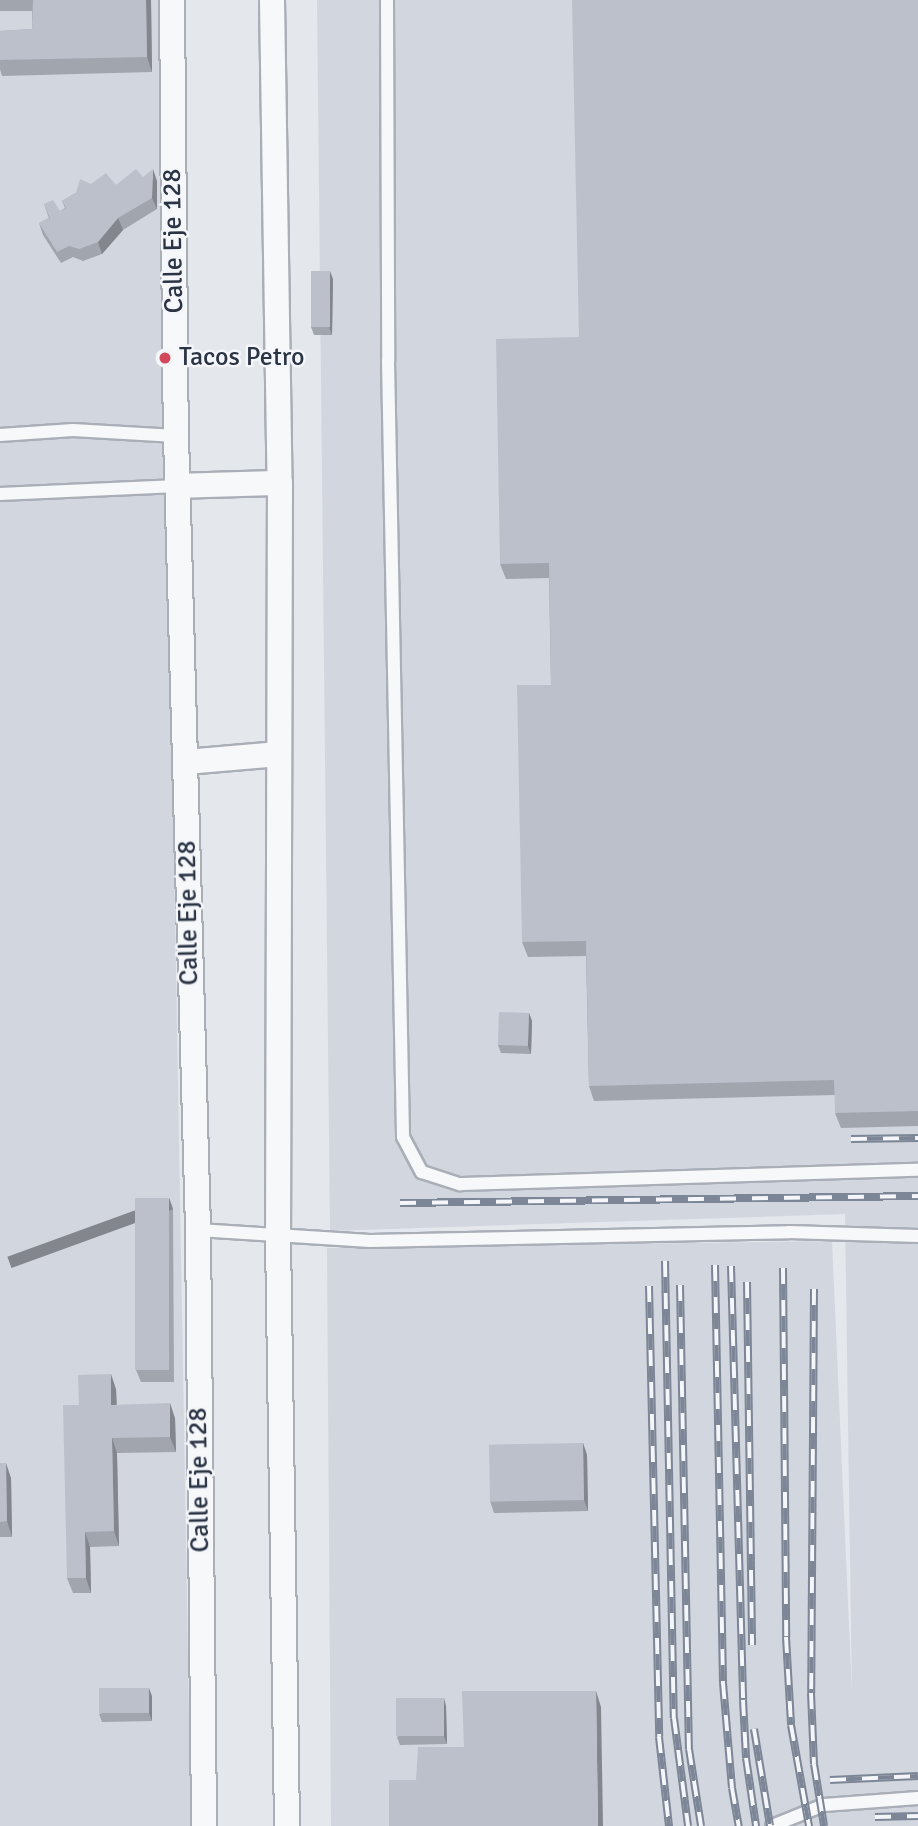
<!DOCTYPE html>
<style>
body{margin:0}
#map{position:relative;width:918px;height:1826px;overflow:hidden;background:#e4e7ec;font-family:Signika,sans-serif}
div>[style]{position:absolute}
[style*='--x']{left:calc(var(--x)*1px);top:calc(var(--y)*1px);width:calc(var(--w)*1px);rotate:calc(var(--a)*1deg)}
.built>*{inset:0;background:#d2d6de}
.roads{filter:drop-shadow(2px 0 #a9aeb7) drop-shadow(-2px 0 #a9aeb7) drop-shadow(0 2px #a9aeb7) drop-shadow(0 -2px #a9aeb7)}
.lane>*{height:12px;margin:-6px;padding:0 6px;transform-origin:6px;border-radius:6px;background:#f7f8fa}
.street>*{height:24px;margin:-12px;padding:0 12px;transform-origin:12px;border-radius:12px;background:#f7f8fa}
.rail>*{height:8px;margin-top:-4px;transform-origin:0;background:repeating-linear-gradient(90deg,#f4f6f9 0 16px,#7d8696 0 32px);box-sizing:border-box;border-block:2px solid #7d8696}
.wall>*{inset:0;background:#a1a5ae}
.shaded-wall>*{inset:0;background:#83868d;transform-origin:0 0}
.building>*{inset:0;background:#bbc0ca;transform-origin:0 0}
.dots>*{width:19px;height:19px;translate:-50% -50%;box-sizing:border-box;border:4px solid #f4f6f9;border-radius:50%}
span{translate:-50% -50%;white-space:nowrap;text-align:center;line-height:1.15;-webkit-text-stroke:5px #f4f6f9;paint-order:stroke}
.street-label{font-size:26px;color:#2b3445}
.poi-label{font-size:26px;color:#2b3445}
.left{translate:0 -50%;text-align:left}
</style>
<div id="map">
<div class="built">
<i style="clip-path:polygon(0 0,159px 0,191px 1826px,0 1826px)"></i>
<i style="clip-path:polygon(317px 0,918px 0,918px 1826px,331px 1826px,327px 1248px,832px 1241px,852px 1694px,845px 1214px,330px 1231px)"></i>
</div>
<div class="roads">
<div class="lane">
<i style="--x:387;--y:0;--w:361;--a:89.8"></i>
<i style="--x:388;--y:361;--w:776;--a:88.89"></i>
<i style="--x:403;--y:1137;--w:40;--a:62"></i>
<i style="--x:422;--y:1172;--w:40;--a:18"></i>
<i style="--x:460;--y:1184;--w:458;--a:-1.8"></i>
<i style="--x:0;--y:435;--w:73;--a:-3.9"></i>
<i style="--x:73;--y:430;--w:103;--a:3.3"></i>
<i style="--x:0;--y:494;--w:178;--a:-2.6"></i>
<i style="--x:198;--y:1230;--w:172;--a:3.7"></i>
<i style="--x:370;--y:1241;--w:419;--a:-1.2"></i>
<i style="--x:789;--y:1232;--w:129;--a:1.8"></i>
<i style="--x:772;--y:1826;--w:56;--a:-22"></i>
<i style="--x:824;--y:1805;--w:94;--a:-4.3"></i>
</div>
<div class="street">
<i style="--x:172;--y:0;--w:436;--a:89.5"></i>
<i style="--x:176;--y:436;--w:794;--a:88.41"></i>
<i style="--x:198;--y:1230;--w:596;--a:89.42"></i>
<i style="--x:272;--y:0;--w:483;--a:89.1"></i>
<i style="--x:280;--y:483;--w:755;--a:90.15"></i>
<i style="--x:278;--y:1238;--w:588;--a:89.12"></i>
<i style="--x:178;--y:486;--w:102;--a:-1.7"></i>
<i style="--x:186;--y:762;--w:93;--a:-4.9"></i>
</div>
</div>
<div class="rail">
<i style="--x:851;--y:1139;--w:67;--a:-0.9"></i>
<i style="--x:400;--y:1203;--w:518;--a:-0.77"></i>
<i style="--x:665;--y:1261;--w:457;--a:88.9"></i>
<i style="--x:674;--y:1718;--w:109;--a:82.6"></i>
<i style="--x:715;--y:1265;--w:418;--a:88.9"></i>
<i style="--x:723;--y:1683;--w:105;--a:85.1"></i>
<i style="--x:732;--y:1788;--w:39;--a:80"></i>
<i style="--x:731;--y:1266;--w:434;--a:88.4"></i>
<i style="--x:743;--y:1700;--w:58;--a:87"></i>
<i style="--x:746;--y:1758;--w:69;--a:81.6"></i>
<i style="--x:783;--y:1268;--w:369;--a:89.5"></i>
<i style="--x:786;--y:1637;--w:88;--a:86.7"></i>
<i style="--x:791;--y:1725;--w:103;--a:79.9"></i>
<i style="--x:747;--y:1282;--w:363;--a:89.2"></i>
<i style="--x:680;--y:1285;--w:464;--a:88.9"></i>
<i style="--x:689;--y:1749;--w:78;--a:81.1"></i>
<i style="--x:649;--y:1286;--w:451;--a:88.7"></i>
<i style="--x:659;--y:1737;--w:90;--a:83.6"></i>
<i style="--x:814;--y:1289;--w:404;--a:90.4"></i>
<i style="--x:811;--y:1693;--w:71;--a:87.6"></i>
<i style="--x:814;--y:1764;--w:63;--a:80.8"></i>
<i style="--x:754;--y:1729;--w:98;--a:80.6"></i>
<i style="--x:830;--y:1780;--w:88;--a:-2.6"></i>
<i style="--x:875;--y:1817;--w:43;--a:-1.3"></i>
</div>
<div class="wall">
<i style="clip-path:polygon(0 0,151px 0,152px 72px,2px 76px,0 69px,0 31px,32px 29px,32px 11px,0 11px)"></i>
<i style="clip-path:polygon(918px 0,918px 1126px,841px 1128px,835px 1113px,835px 1095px,594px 1101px,589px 1086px,586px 956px,528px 957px,522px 942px,551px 685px,549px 578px,506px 579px,500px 564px,579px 337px)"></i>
<i style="clip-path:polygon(143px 177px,157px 181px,157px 209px,123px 230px,102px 254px,83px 261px,73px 257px,61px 263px,43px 235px,39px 223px,49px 218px,44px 204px,60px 211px,65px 208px,62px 201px,91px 184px,116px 185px)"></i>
<i style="clip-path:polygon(333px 279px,332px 335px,314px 335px,311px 327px)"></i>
<i style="clip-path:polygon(529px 1013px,532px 1021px,531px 1054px,501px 1053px,498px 1045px)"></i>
<i style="clip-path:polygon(169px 1198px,173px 1209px,174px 1382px,141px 1382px,136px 1370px)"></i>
<i style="clip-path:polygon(116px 1389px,117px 1405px,175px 1418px,176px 1452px,117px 1453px,119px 1546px,90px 1547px,91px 1593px,73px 1593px,67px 1578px,79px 1405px)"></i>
<i style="clip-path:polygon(583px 1443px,587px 1455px,588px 1511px,494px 1513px,490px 1501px)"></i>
<i style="clip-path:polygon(0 1463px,11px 1478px,12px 1537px,0 1537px)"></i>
<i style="clip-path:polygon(152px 1696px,152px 1721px,102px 1722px,99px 1714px)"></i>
<i style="clip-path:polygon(446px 1706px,447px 1744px,400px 1745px,397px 1737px)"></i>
</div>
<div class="shaded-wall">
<i style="clip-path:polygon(146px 0,151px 0,152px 72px,147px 57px)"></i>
<i style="clip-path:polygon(153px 169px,157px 181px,157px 209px,152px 198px)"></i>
<i style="clip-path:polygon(118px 218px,123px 230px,102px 254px,98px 242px)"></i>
<i style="clip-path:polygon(330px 271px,333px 279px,332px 335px,329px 327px)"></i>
<i style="clip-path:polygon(529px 1013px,532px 1021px,531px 1054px,528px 1046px)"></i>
<i style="left:169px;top:1198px;width:12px;height:172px;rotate:70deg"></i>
<i style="clip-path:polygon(111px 1374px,116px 1389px,117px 1420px,111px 1405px)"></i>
<i style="clip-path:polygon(170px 1403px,175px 1418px,176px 1452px,170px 1437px)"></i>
<i style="clip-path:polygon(112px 1438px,117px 1453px,119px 1546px,114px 1531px)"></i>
<i style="clip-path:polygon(583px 1443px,587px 1455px,588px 1511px,584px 1500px)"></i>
<i style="clip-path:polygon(6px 1463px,11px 1478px,12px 1537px,7px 1521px)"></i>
<i style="clip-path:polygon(85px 1532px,90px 1547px,91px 1593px,86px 1578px)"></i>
<i style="clip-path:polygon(149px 1688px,152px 1696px,152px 1721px,149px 1713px)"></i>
<i style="clip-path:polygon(596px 1691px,601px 1707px,603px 1826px,598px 1826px)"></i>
<i style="clip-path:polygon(444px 1698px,446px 1706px,447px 1744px,444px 1736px)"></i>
</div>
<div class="building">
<i style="clip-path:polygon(33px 0,146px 0,147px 57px,0 60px,0 31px,32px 29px)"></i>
<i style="clip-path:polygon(572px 0,918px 0,918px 1111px,835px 1113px,834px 1080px,589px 1086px,586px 941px,522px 942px,517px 685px,551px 685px,549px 563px,500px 564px,496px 339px,579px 337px)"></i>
<i style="clip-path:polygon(136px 169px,143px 177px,153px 169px,152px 198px,118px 218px,98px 242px,79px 249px,69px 246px,57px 252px,39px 223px,50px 218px,44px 204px,53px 200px,60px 211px,66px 208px,62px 201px,76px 193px,80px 179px,91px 184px,106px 173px,116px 185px)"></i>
<i style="left:311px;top:271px;width:19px;height:56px"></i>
<i style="left:499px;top:1012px;width:30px;height:33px;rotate:2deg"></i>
<i style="left:135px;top:1198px;width:34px;height:172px"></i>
<i style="clip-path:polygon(111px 1374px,111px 1405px,170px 1403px,170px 1437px,112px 1438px,114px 1531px,85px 1532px,86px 1578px,67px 1578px,63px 1405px,79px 1405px,78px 1375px)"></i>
<i style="left:583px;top:1443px;width:57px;height:94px;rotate:89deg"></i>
<i style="clip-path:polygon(0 1463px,6px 1463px,7px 1521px,0 1522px)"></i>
<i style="left:149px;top:1688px;width:25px;height:50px;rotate:90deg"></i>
<i style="clip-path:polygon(462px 1691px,596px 1691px,598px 1826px,389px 1826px,389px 1780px,416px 1780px,418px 1747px,464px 1747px)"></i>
<i style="left:444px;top:1698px;width:38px;height:48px;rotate:90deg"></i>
</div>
<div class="dots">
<i style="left:165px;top:358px;background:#d1495b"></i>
</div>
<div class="street-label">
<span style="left:174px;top:241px;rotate:-91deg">Calle Eje 128</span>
<span style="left:189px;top:913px;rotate:-91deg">Calle Eje 128</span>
<span style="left:200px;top:1480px;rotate:-91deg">Calle Eje 128</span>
</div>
<div class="poi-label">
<span class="left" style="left:179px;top:358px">Tacos Petro</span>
</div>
</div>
